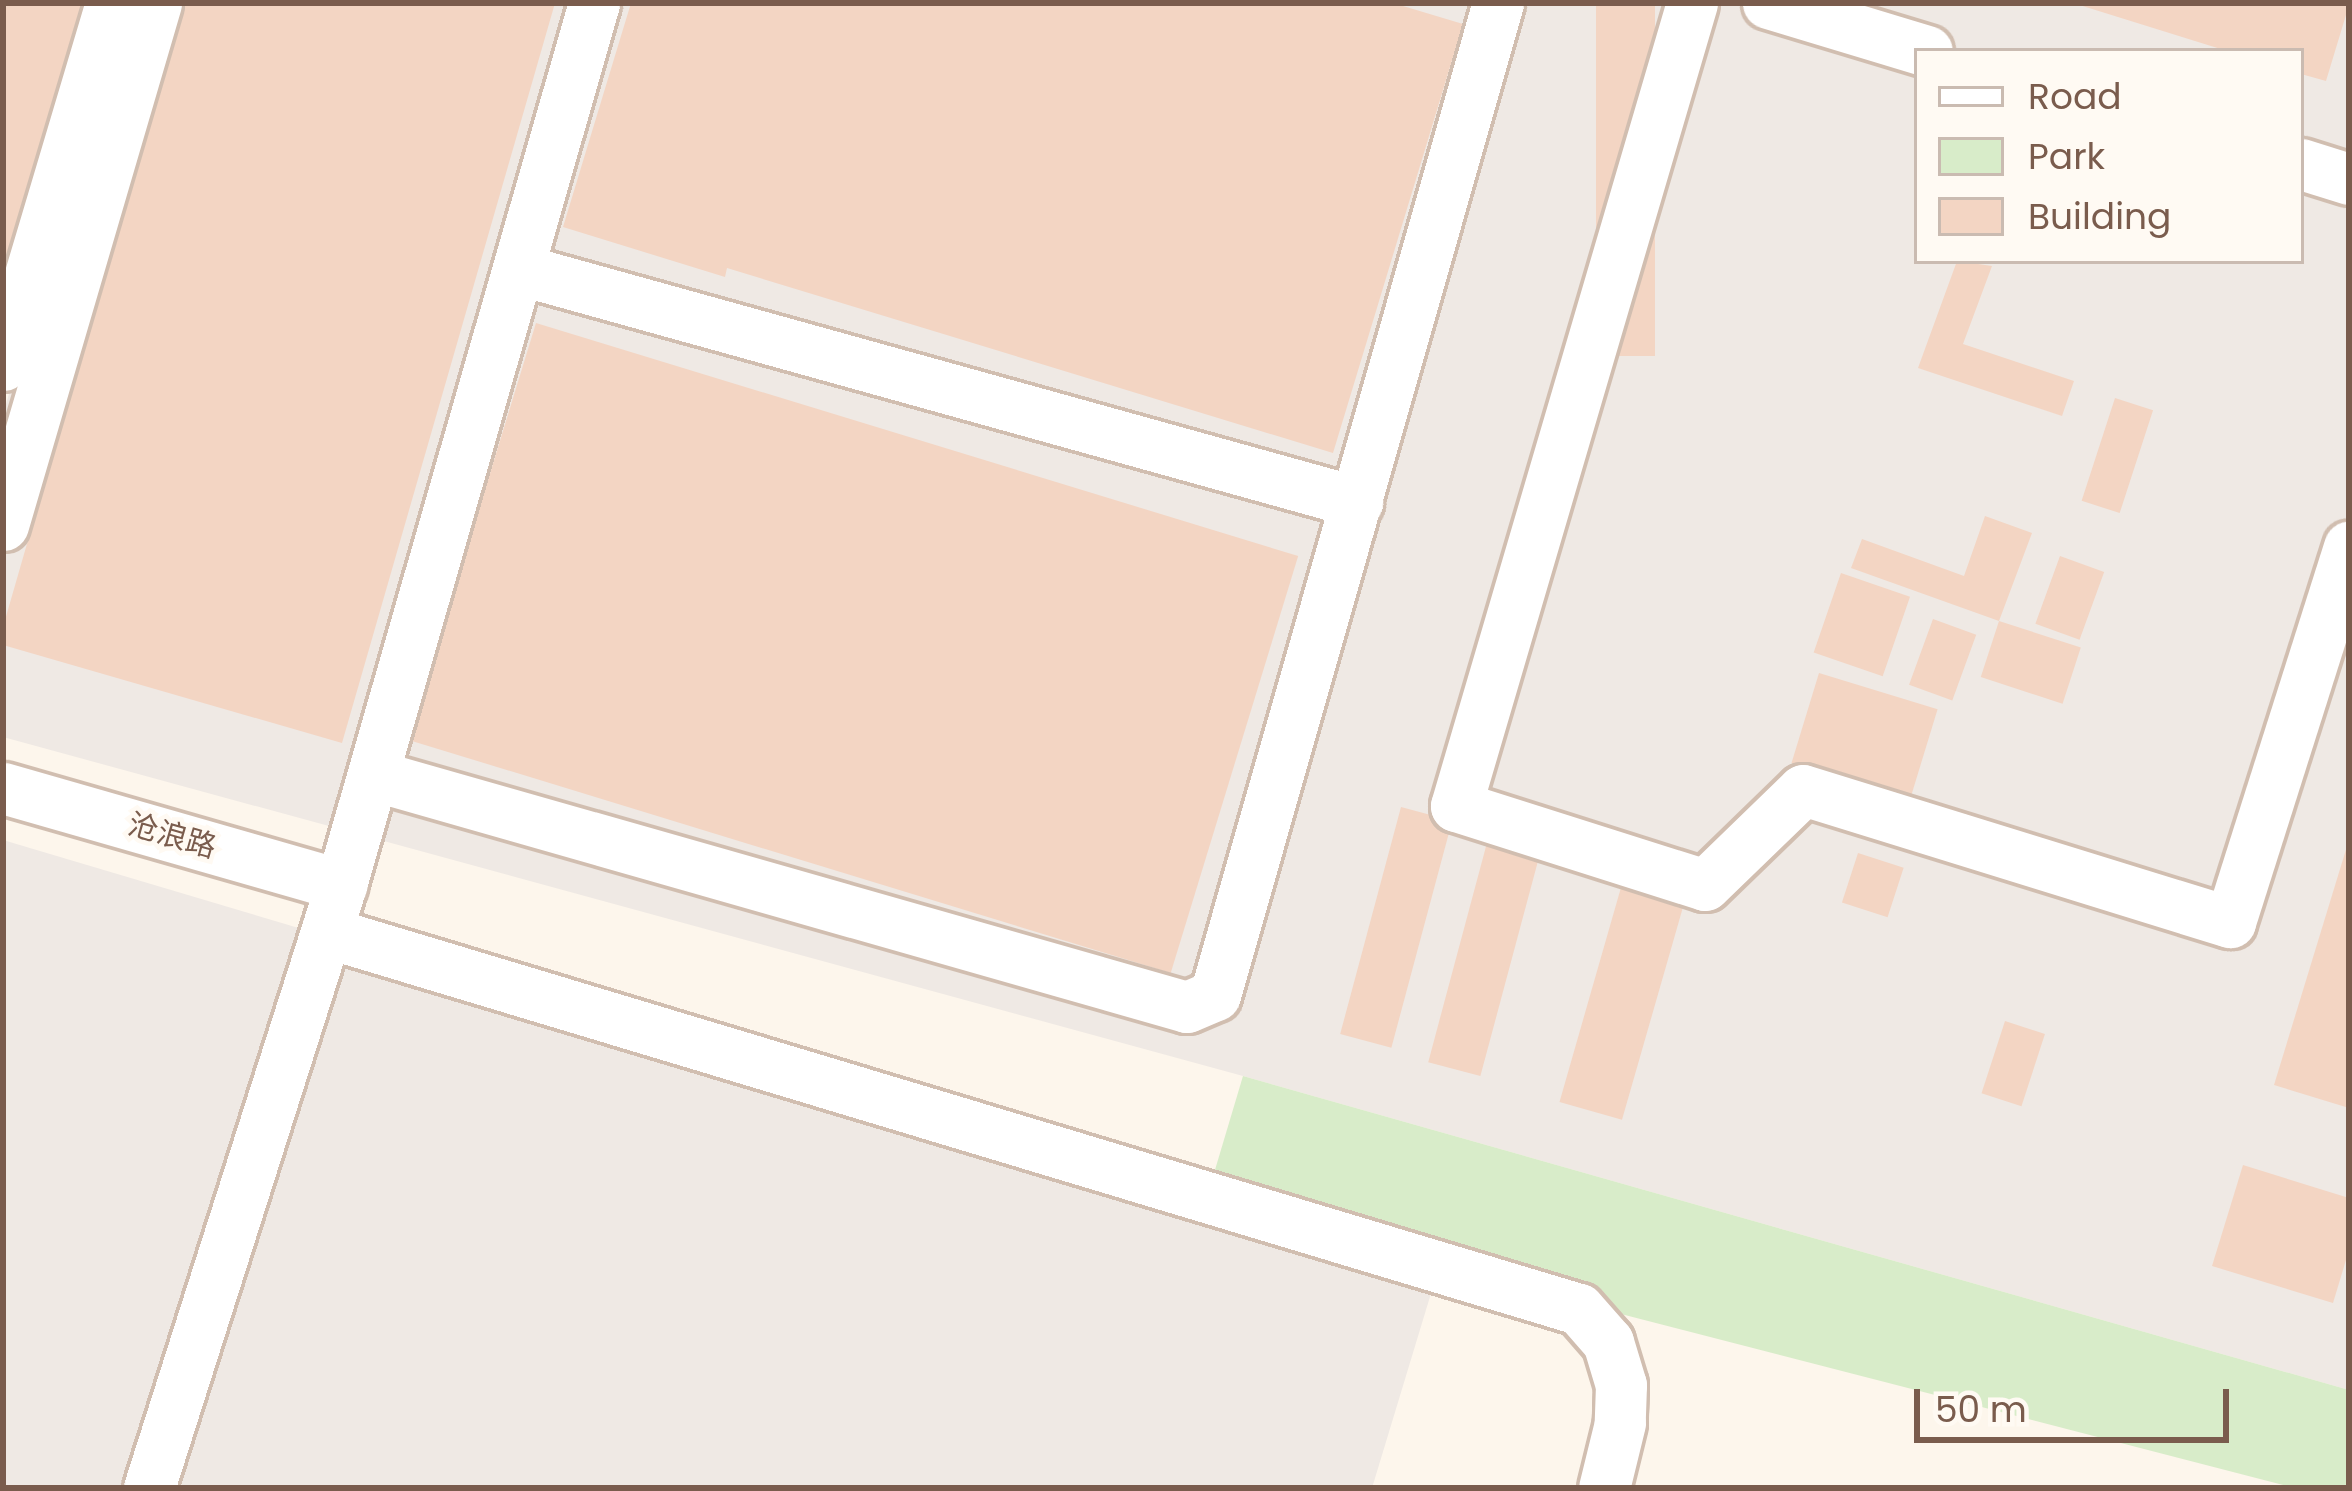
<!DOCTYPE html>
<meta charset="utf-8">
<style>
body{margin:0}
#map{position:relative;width:2352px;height:1491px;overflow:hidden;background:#fdf6ec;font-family:Poppins,"Noto Sans SC",sans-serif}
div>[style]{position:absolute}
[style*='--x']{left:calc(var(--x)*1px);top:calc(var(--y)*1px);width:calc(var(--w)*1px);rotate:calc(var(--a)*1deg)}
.industrial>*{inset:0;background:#efe9e4}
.green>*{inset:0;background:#d8ecc9}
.building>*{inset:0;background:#f3d5c3;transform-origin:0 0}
.roads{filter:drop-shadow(3px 0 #d1beb0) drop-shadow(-3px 0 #d1beb0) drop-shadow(0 3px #d1beb0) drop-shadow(0 -3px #d1beb0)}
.minor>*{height:51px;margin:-25.5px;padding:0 25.5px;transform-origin:25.5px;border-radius:25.5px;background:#fff}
span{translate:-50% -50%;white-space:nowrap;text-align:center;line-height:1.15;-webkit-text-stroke:9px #fffaf3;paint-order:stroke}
.street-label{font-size:30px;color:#7a5c4d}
.frame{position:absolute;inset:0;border:6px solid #7a5c4d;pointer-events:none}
.legend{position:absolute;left:1914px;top:48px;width:390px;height:216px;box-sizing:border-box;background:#fffaf3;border:3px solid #cabbb1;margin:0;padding:15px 21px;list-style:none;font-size:36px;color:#7a5c4d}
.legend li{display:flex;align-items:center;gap:24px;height:60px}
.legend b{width:60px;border:3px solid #cabbb1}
.scale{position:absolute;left:1914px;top:1389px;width:315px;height:54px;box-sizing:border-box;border:6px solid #7a5c4d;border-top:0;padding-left:15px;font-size:36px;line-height:42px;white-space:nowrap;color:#7a5c4d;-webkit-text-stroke:9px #fffaf3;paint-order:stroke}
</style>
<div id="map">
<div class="industrial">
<i style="clip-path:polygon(evenodd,126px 3px,2349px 3px,2349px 1390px,1243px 1076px,3px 737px,3px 414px,126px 3px,1917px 51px,2301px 51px,2301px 261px,1917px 261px,1917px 51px)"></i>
<i style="clip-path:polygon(3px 840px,1439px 1267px,1372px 1488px,3px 1488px)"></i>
</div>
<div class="green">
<i style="clip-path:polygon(1243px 1076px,2349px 1390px,2349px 1488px,2295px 1488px,1439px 1267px,1206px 1200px)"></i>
</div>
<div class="building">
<i style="clip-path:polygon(3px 3px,89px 3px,3px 291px)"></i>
<i style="clip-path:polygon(183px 3px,555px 3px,342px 743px,3px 645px,3px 627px)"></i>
<i style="clip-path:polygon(631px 3px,1393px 3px,1463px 24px,1333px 453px,727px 268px,725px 277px,563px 227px)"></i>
<i style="left:1596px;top:3px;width:59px;height:353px"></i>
<i style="clip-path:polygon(2073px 3px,2349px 3px,2349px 5px,2326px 81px,2301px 74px,2301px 51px,2227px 51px)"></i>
<i style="clip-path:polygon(1957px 261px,1992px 266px,1963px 344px,2074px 381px,2062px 416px,1918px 368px)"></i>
<i style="left:536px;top:323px;width:797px;height:436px;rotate:17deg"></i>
<i style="left:2115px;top:398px;width:40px;height:108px;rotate:18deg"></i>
<i style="clip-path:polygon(1985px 516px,2032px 533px,1999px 621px,1851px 568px,1862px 539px,1964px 576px)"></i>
<i style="left:2060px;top:556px;width:47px;height:72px;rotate:20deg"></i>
<i style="left:1841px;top:573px;width:73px;height:84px;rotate:19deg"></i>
<i style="left:1933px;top:619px;width:46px;height:70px;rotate:20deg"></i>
<i style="left:1999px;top:621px;width:86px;height:59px;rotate:18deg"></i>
<i style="left:1819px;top:673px;width:124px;height:94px;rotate:17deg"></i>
<i style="left:1401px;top:807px;width:53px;height:235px;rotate:15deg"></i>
<i style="left:1488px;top:839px;width:54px;height:231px;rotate:15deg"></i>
<i style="clip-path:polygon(2348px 843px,2349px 843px,2349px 1108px,2274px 1085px)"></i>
<i style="left:1858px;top:853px;width:48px;height:52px;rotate:18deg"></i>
<i style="left:1624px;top:877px;width:65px;height:234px;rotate:16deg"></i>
<i style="left:2005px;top:1021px;width:42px;height:76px;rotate:18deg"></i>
<i style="clip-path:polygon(2243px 1165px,2349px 1198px,2349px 1250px,2333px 1303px,2212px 1266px)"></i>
</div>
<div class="roads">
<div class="minor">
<i style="--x:1692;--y:3;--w:837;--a:106.38"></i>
<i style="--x:1456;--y:806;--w:261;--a:17.6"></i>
<i style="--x:1705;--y:885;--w:136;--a:-44.1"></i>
<i style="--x:1803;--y:790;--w:447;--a:17.2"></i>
<i style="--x:2230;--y:922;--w:394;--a:-72.4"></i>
<i style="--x:1768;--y:3;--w:166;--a:16.8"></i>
<i style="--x:2301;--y:164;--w:50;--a:17.4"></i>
<i style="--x:518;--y:269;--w:871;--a:15.52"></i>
<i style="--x:3;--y:365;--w:378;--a:-73.4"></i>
<i style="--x:3;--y:525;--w:544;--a:-73.66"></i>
<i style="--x:373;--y:775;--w:846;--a:15.91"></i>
<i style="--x:1187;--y:1007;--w:30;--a:-23"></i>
<i style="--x:1215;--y:995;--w:1032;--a:-74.08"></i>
<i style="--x:3;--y:788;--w:352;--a:16"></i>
<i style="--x:326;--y:932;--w:1308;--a:16.75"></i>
<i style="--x:1579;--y:1309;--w:44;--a:48.7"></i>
<i style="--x:1608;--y:1342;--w:45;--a:73.2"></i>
<i style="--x:1621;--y:1385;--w:38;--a:92"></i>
<i style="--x:1620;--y:1423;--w:67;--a:103.8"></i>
<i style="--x:149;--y:1488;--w:633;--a:-72.34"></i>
<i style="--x:341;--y:885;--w:918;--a:-73.99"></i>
</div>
</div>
<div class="street-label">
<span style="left:172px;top:836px;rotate:16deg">沧浪路</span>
</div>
<div class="frame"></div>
<ul class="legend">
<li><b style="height:15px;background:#fff"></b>Road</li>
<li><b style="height:33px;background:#d8ecc9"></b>Park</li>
<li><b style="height:33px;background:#f3d5c3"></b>Building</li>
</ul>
<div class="scale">50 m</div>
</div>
